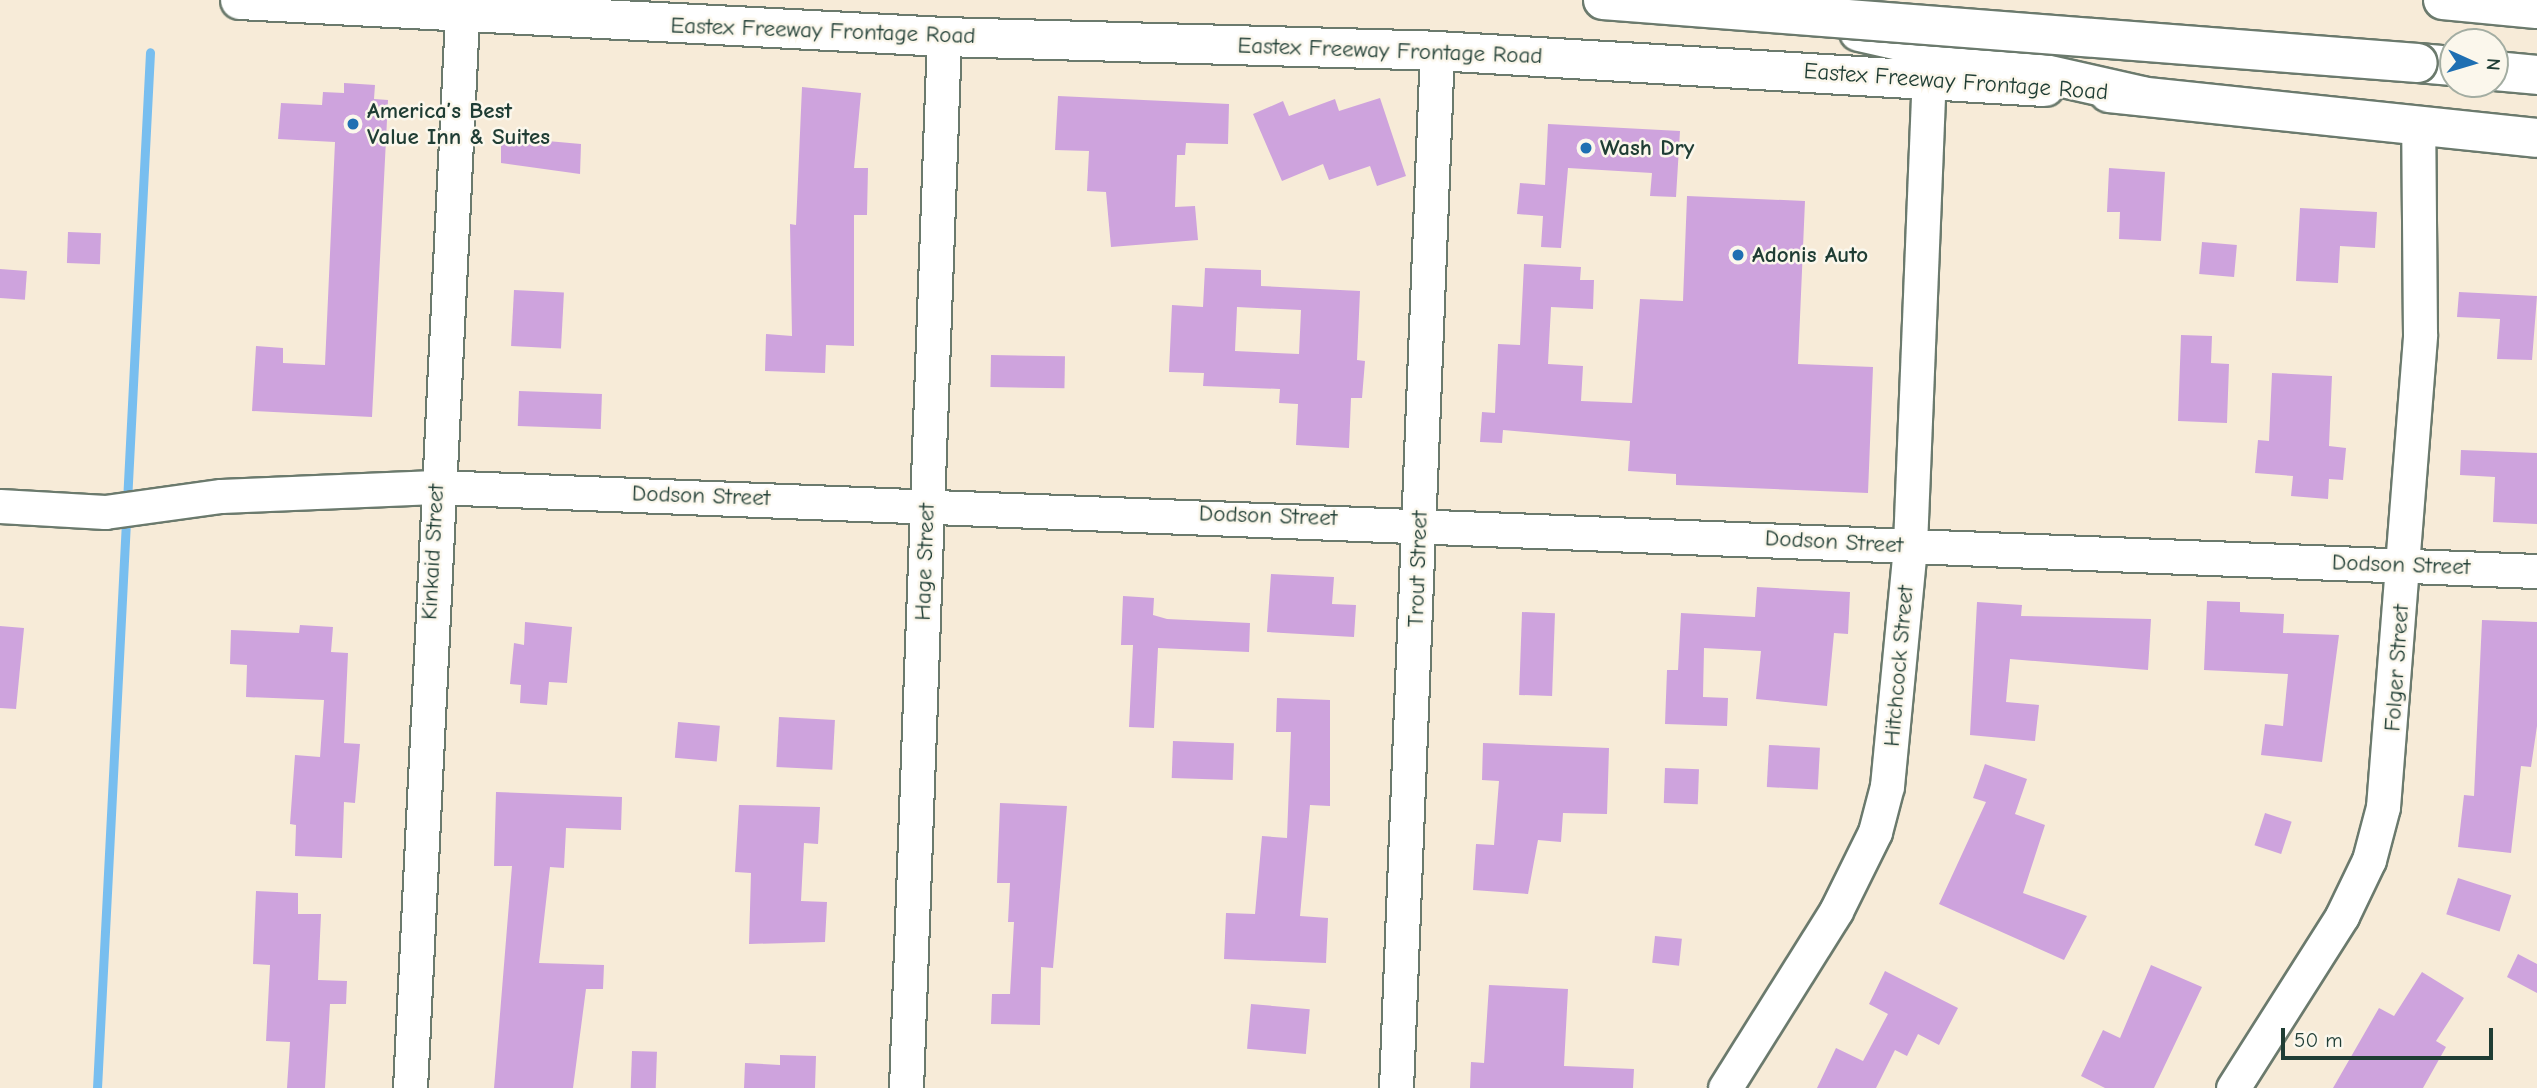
<!DOCTYPE html>
<meta charset="utf-8">
<style>
body{margin:0}
#map{position:relative;width:2537px;height:1088px;overflow:hidden;background:#f7ebd8;font-family:"Comic Neue",sans-serif}
div>[style]{position:absolute}
[style*='--x']{left:calc(var(--x)*1px);top:calc(var(--y)*1px);width:calc(var(--w)*1px);rotate:calc(var(--a)*1deg)}
.stream>*{height:9px;margin:-4.5px;padding:0 4.5px;transform-origin:4.5px;border-radius:4.5px;background:#78beef}
.building>*{inset:0;background:#cea3dd;transform-origin:0 0}
.roads{filter:drop-shadow(2px 0 #6b7a6d) drop-shadow(-2px 0 #6b7a6d) drop-shadow(0 2px #6b7a6d) drop-shadow(0 -2px #6b7a6d)}
.minor>*{height:33px;margin:-16.5px;padding:0 16.5px;transform-origin:16.5px;border-radius:16.5px;background:#fff}
.secondary>*{height:38px;margin:-19px;padding:0 19px;transform-origin:19px;border-radius:19px;background:#fff}
.motorway>*{height:38px;margin:-19px;padding:0 19px;transform-origin:19px;border-radius:19px;background:#fff}
.bridges{filter:drop-shadow(2px 0 #6b7a6d) drop-shadow(-2px 0 #6b7a6d) drop-shadow(0 2px #6b7a6d) drop-shadow(0 -2px #6b7a6d)}
.motorway-bridge>*{height:38px;margin:-19px;padding:0 19px;transform-origin:19px;border-radius:19px;background:#fff}
.dots>*{width:19px;height:19px;translate:-50% -50%;box-sizing:border-box;border:4px solid #fbf7ec;border-radius:50%}
span{translate:-50% -50%;white-space:nowrap;text-align:center;line-height:1.15;-webkit-text-stroke:5px #fbf7ec;paint-order:stroke}
.street-label{font-size:23px;color:#1f3d34}
.poi-label{font-size:23px;color:#1f3d34;font-weight:700}
.left{translate:0 -50%;text-align:left}
.north{position:absolute;left:2439px;top:28px;width:70px;height:70px;box-sizing:border-box;background:#fbf7ec;border:2px solid #a3ada2;border-radius:50%;rotate:94deg;font-size:19px;font-weight:700;line-height:28px;text-align:center;color:#1f3d34}
.north::after{content:'';display:block;margin:auto;width:24px;height:32px;background:#1f6fb2;clip-path:polygon(50% 0,100% 100%,50% 72%,0 100%)}
.scale{position:absolute;left:2281px;top:1028px;width:212px;height:32px;box-sizing:border-box;border:4px solid #1f3d34;border-top:0;padding-left:9px;font-size:21px;line-height:24px;white-space:nowrap;color:#1f3d34;-webkit-text-stroke:5px #fbf7ec;paint-order:stroke}
</style>
<div id="map">
<div class="stream">
<i style="--x:97;--y:1088;--w:1037;--a:-87.07"></i>
</div>
<div class="building">
<i style="clip-path:polygon(344px 83px,375px 85px,374px 99px,388px 100px,372px 417px,252px 411px,256px 346px,283px 348px,283px 363px,325px 365px,335px 142px,278px 139px,281px 103px,322px 105px,323px 92px,344px 93px)"></i>
<i style="clip-path:polygon(802px 87px,861px 93px,854px 168px,868px 168px,867px 215px,854px 215px,854px 346px,826px 345px,825px 373px,765px 371px,766px 334px,792px 336px,790px 224px,796px 225px)"></i>
<i style="clip-path:polygon(1058px 96px,1229px 104px,1228px 144px,1186px 143px,1185px 155px,1177px 155px,1175px 207px,1195px 206px,1198px 240px,1111px 247px,1106px 192px,1087px 191px,1089px 151px,1055px 150px)"></i>
<i style="clip-path:polygon(1380px 98px,1406px 176px,1377px 186px,1370px 166px,1329px 180px,1323px 164px,1282px 181px,1253px 114px,1283px 101px,1289px 116px,1335px 99px,1339px 111px)"></i>
<i style="clip-path:polygon(1548px 124px,1680px 131px,1676px 197px,1650px 196px,1652px 173px,1568px 168px,1561px 248px,1541px 247px,1543px 216px,1517px 214px,1520px 183px,1545px 185px)"></i>
<i style="clip-path:polygon(501px 137px,581px 144px,580px 174px,501px 163px)"></i>
<i style="clip-path:polygon(2109px 168px,2165px 172px,2161px 241px,2119px 239px,2120px 212px,2107px 212px)"></i>
<i style="clip-path:polygon(1687px 196px,1805px 201px,1798px 364px,1873px 367px,1868px 493px,1676px 485px,1676px 474px,1628px 471px,1630px 441px,1503px 430px,1502px 443px,1480px 442px,1482px 412px,1495px 413px,1498px 344px,1520px 345px,1524px 264px,1581px 267px,1580px 280px,1594px 280px,1593px 309px,1551px 307px,1548px 364px,1583px 366px,1581px 401px,1632px 403px,1640px 299px,1683px 301px)"></i>
<i style="clip-path:polygon(2300px 208px,2377px 212px,2375px 248px,2340px 246px,2338px 283px,2296px 281px)"></i>
<i style="left:68px;top:232px;width:33px;height:31px;rotate:2deg"></i>
<i style="left:2202px;top:242px;width:35px;height:32px;rotate:5deg"></i>
<i style="clip-path:polygon(evenodd,1205px 268px,1261px 270px,1261px 286px,1360px 291px,1357px 360px,1365px 361px,1362px 398px,1351px 398px,1349px 448px,1296px 445px,1298px 404px,1279px 403px,1280px 389px,1203px 386px,1204px 373px,1169px 372px,1172px 305px,1203px 307px,1205px 268px,1237px 307px,1301px 310px,1299px 354px,1235px 351px,1237px 307px)"></i>
<i style="left:0;top:269px;width:27px;height:29px;rotate:4deg"></i>
<i style="left:514px;top:290px;width:50px;height:56px;rotate:3deg"></i>
<i style="clip-path:polygon(2459px 292px,2537px 296px,2532px 360px,2497px 359px,2500px 319px,2457px 317px)"></i>
<i style="clip-path:polygon(2181px 335px,2212px 336px,2211px 363px,2229px 364px,2227px 423px,2178px 421px)"></i>
<i style="left:991px;top:355px;width:74px;height:32px;rotate:1deg"></i>
<i style="clip-path:polygon(2272px 373px,2332px 376px,2329px 446px,2346px 448px,2343px 480px,2329px 479px,2328px 499px,2291px 496px,2293px 476px,2255px 473px,2258px 440px,2269px 441px)"></i>
<i style="left:519px;top:391px;width:83px;height:35px;rotate:2deg"></i>
<i style="clip-path:polygon(2461px 450px,2537px 453px,2537px 524px,2493px 522px,2495px 477px,2460px 475px)"></i>
<i style="clip-path:polygon(1271px 574px,1334px 577px,1332px 604px,1356px 605px,1354px 637px,1267px 632px)"></i>
<i style="clip-path:polygon(1757px 587px,1850px 592px,1848px 634px,1834px 633px,1827px 706px,1756px 699px,1761px 651px,1704px 648px,1703px 697px,1728px 698px,1727px 726px,1665px 724px,1667px 670px,1678px 670px,1681px 613px,1755px 617px)"></i>
<i style="clip-path:polygon(1123px 596px,1154px 598px,1153px 615px,1167px 619px,1250px 623px,1249px 652px,1158px 648px,1154px 728px,1129px 727px,1133px 645px,1121px 645px)"></i>
<i style="clip-path:polygon(2207px 601px,2240px 602px,2240px 612px,2284px 614px,2283px 633px,2339px 635px,2322px 762px,2261px 755px,2265px 724px,2283px 726px,2288px 674px,2204px 670px)"></i>
<i style="clip-path:polygon(1977px 602px,2022px 605px,2021px 616px,2151px 619px,2148px 670px,2010px 659px,2006px 702px,2039px 705px,2035px 741px,1970px 735px)"></i>
<i style="left:1522px;top:612px;width:33px;height:83px;rotate:2deg"></i>
<i style="clip-path:polygon(2482px 620px,2537px 622px,2537px 726px,2531px 767px,2521px 766px,2511px 853px,2458px 847px,2464px 795px,2474px 796px)"></i>
<i style="clip-path:polygon(525px 622px,572px 627px,567px 683px,549px 682px,547px 705px,520px 703px,521px 685px,510px 684px,514px 643px,524px 645px)"></i>
<i style="clip-path:polygon(300px 625px,333px 627px,331px 652px,348px 653px,344px 743px,360px 744px,355px 803px,344px 802px,342px 858px,295px 856px,296px 825px,290px 824px,295px 755px,320px 757px,324px 700px,246px 697px,247px 665px,230px 664px,231px 630px,299px 633px)"></i>
<i style="clip-path:polygon(0 626px,24px 628px,16px 709px,0 708px)"></i>
<i style="clip-path:polygon(1277px 698px,1330px 700px,1330px 806px,1310px 805px,1300px 916px,1328px 918px,1326px 963px,1224px 959px,1226px 913px,1255px 914px,1262px 836px,1287px 838px,1291px 732px,1276px 732px)"></i>
<i style="left:779px;top:717px;width:56px;height:50px;rotate:3deg"></i>
<i style="left:678px;top:722px;width:42px;height:36px;rotate:5deg"></i>
<i style="left:1173px;top:741px;width:61px;height:37px;rotate:2deg"></i>
<i style="clip-path:polygon(1483px 743px,1609px 748px,1607px 814px,1563px 813px,1561px 842px,1538px 840px,1528px 894px,1473px 890px,1476px 844px,1494px 845px,1499px 781px,1482px 780px)"></i>
<i style="left:1769px;top:745px;width:51px;height:42px;rotate:3deg"></i>
<i style="clip-path:polygon(1985px 764px,2027px 779px,2015px 814px,2045px 825px,2023px 893px,2087px 916px,2064px 960px,1939px 904px,1986px 802px,1973px 798px)"></i>
<i style="left:1665px;top:768px;width:34px;height:35px;rotate:2deg"></i>
<i style="clip-path:polygon(496px 792px,622px 797px,621px 830px,566px 828px,564px 868px,550px 867px,539px 963px,604px 965px,603px 989px,586px 989px,573px 1088px,494px 1088px,512px 866px,494px 866px)"></i>
<i style="clip-path:polygon(1000px 803px,1067px 806px,1053px 968px,1041px 967px,1040px 1025px,991px 1024px,992px 994px,1010px 994px,1014px 922px,1008px 922px,1010px 883px,997px 883px)"></i>
<i style="clip-path:polygon(739px 805px,820px 807px,818px 844px,804px 843px,801px 901px,827px 902px,825px 942px,749px 944px,751px 873px,735px 872px)"></i>
<i style="left:2265px;top:813px;width:28px;height:34px;rotate:18deg"></i>
<i style="left:2458px;top:878px;width:56px;height:38px;rotate:18deg"></i>
<i style="clip-path:polygon(256px 891px,298px 893px,298px 914px,321px 914px,318px 980px,347px 981px,346px 1004px,330px 1004px,325px 1088px,287px 1088px,290px 1042px,266px 1041px,270px 965px,253px 964px)"></i>
<i style="left:1655px;top:936px;width:27px;height:27px;rotate:6deg"></i>
<i style="clip-path:polygon(2518px 954px,2537px 964px,2537px 993px,2507px 977px)"></i>
<i style="clip-path:polygon(2151px 965px,2202px 987px,2154px 1088px,2105px 1088px,2081px 1076px,2103px 1030px,2120px 1038px)"></i>
<i style="clip-path:polygon(1885px 971px,1958px 1008px,1939px 1045px,1918px 1034px,1907px 1056px,1895px 1050px,1876px 1088px,1817px 1088px,1836px 1048px,1863px 1061px,1888px 1014px,1869px 1004px)"></i>
<i style="clip-path:polygon(2422px 972px,2464px 998px,2436px 1041px,2446px 1047px,2423px 1088px,2333px 1088px,2379px 1008px,2394px 1016px)"></i>
<i style="clip-path:polygon(1489px 985px,1568px 989px,1564px 1066px,1634px 1069px,1633px 1088px,1470px 1088px,1471px 1062px,1484px 1063px)"></i>
<i style="left:1251px;top:1004px;width:59px;height:45px;rotate:5deg"></i>
<i style="left:632px;top:1051px;width:25px;height:37px;rotate:2deg"></i>
<i style="clip-path:polygon(780px 1055px,816px 1056px,815px 1088px,744px 1088px,745px 1063px,780px 1065px)"></i>
</div>
<div class="roads">
<div class="minor">
<i style="--x:0;--y:506;--w:105;--a:3.3"></i>
<i style="--x:105;--y:512;--w:117;--a:-7.9"></i>
<i style="--x:221;--y:496;--w:214;--a:-2.4"></i>
<i style="--x:435;--y:487;--w:2104;--a:2.29"></i>
<i style="--x:410;--y:1088;--w:1073;--a:-87.22"></i>
<i style="--x:906;--y:1088;--w:1052;--a:-87.93"></i>
<i style="--x:1396;--y:1088;--w:1038;--a:-87.74"></i>
<i style="--x:1725;--y:1088;--w:209;--a:-57.9"></i>
<i style="--x:1836;--y:911;--w:88;--a:-63.7"></i>
<i style="--x:1875;--y:832;--w:48;--a:-75.4"></i>
<i style="--x:1887;--y:786;--w:242;--a:-84.5"></i>
<i style="--x:1910;--y:545;--w:469;--a:-87.7"></i>
<i style="--x:2233;--y:1088;--w:204;--a:-57.6"></i>
<i style="--x:2342;--y:916;--w:62;--a:-64.3"></i>
<i style="--x:2369;--y:860;--w:55;--a:-75.2"></i>
<i style="--x:2383;--y:807;--w:474;--a:-85.5"></i>
<i style="--x:2420;--y:334;--w:209;--a:-90.5"></i>
</div>
<div class="secondary">
<i style="--x:240;--y:0;--w:705;--a:3.01"></i>
<i style="--x:944;--y:37;--w:493;--a:1.6"></i>
<i style="--x:1437;--y:51;--w:609;--a:3.39"></i>
<i style="--x:2109;--y:93;--w:430;--a:6"></i>
</div>
<div class="motorway">
<i style="--x:2443;--y:0;--w:94;--a:5.5"></i>
<i style="--x:1859;--y:32;--w:290;--a:12.7"></i>
<i style="--x:2418;--y:63;--w:35;--a:5"></i>
<i style="--x:2495;--y:71;--w:42;--a:5.4"></i>
</div>
</div>
<div class="bridges">
<div class="motorway-bridge">
<i style="--x:1603;--y:0;--w:817;--a:4.42"></i>
</div>
</div>
<div class="dots">
<i style="left:353px;top:124px;background:#1f6fb2"></i>
<i style="left:1586px;top:148px;background:#1f6fb2"></i>
<i style="left:1738px;top:255px;background:#1f6fb2"></i>
</div>
<div class="street-label">
<span style="left:823px;top:31px;rotate:2deg">Eastex Freeway Frontage Road</span>
<span style="left:1390px;top:51px;rotate:2deg">Eastex Freeway Frontage Road</span>
<span style="left:1956px;top:82px;rotate:4deg">Eastex Freeway Frontage Road</span>
<span style="left:701px;top:496px;rotate:2deg">Dodson Street</span>
<span style="left:1268px;top:516px;rotate:2deg">Dodson Street</span>
<span style="left:1834px;top:542px;rotate:3deg">Dodson Street</span>
<span style="left:433px;top:552px;rotate:-87deg">Kinkaid Street</span>
<span style="left:925px;top:562px;rotate:-88deg">Hage Street</span>
<span style="left:2401px;top:565px;rotate:2deg">Dodson Street</span>
<span style="left:1418px;top:569px;rotate:-88deg">Trout Street</span>
<span style="left:1899px;top:666px;rotate:-85deg">Hitchcock Street</span>
<span style="left:2397px;top:668px;rotate:-86deg">Folger Street</span>
</div>
<div class="poi-label">
<span class="left" style="left:367px;top:124px">America’s Best<br>Value Inn &amp; Suites</span>
<span class="left" style="left:1600px;top:148px">Wash Dry</span>
<span class="left" style="left:1752px;top:255px">Adonis Auto</span>
</div>
<div class="north">N</div>
<div class="scale">50 m</div>
</div>
